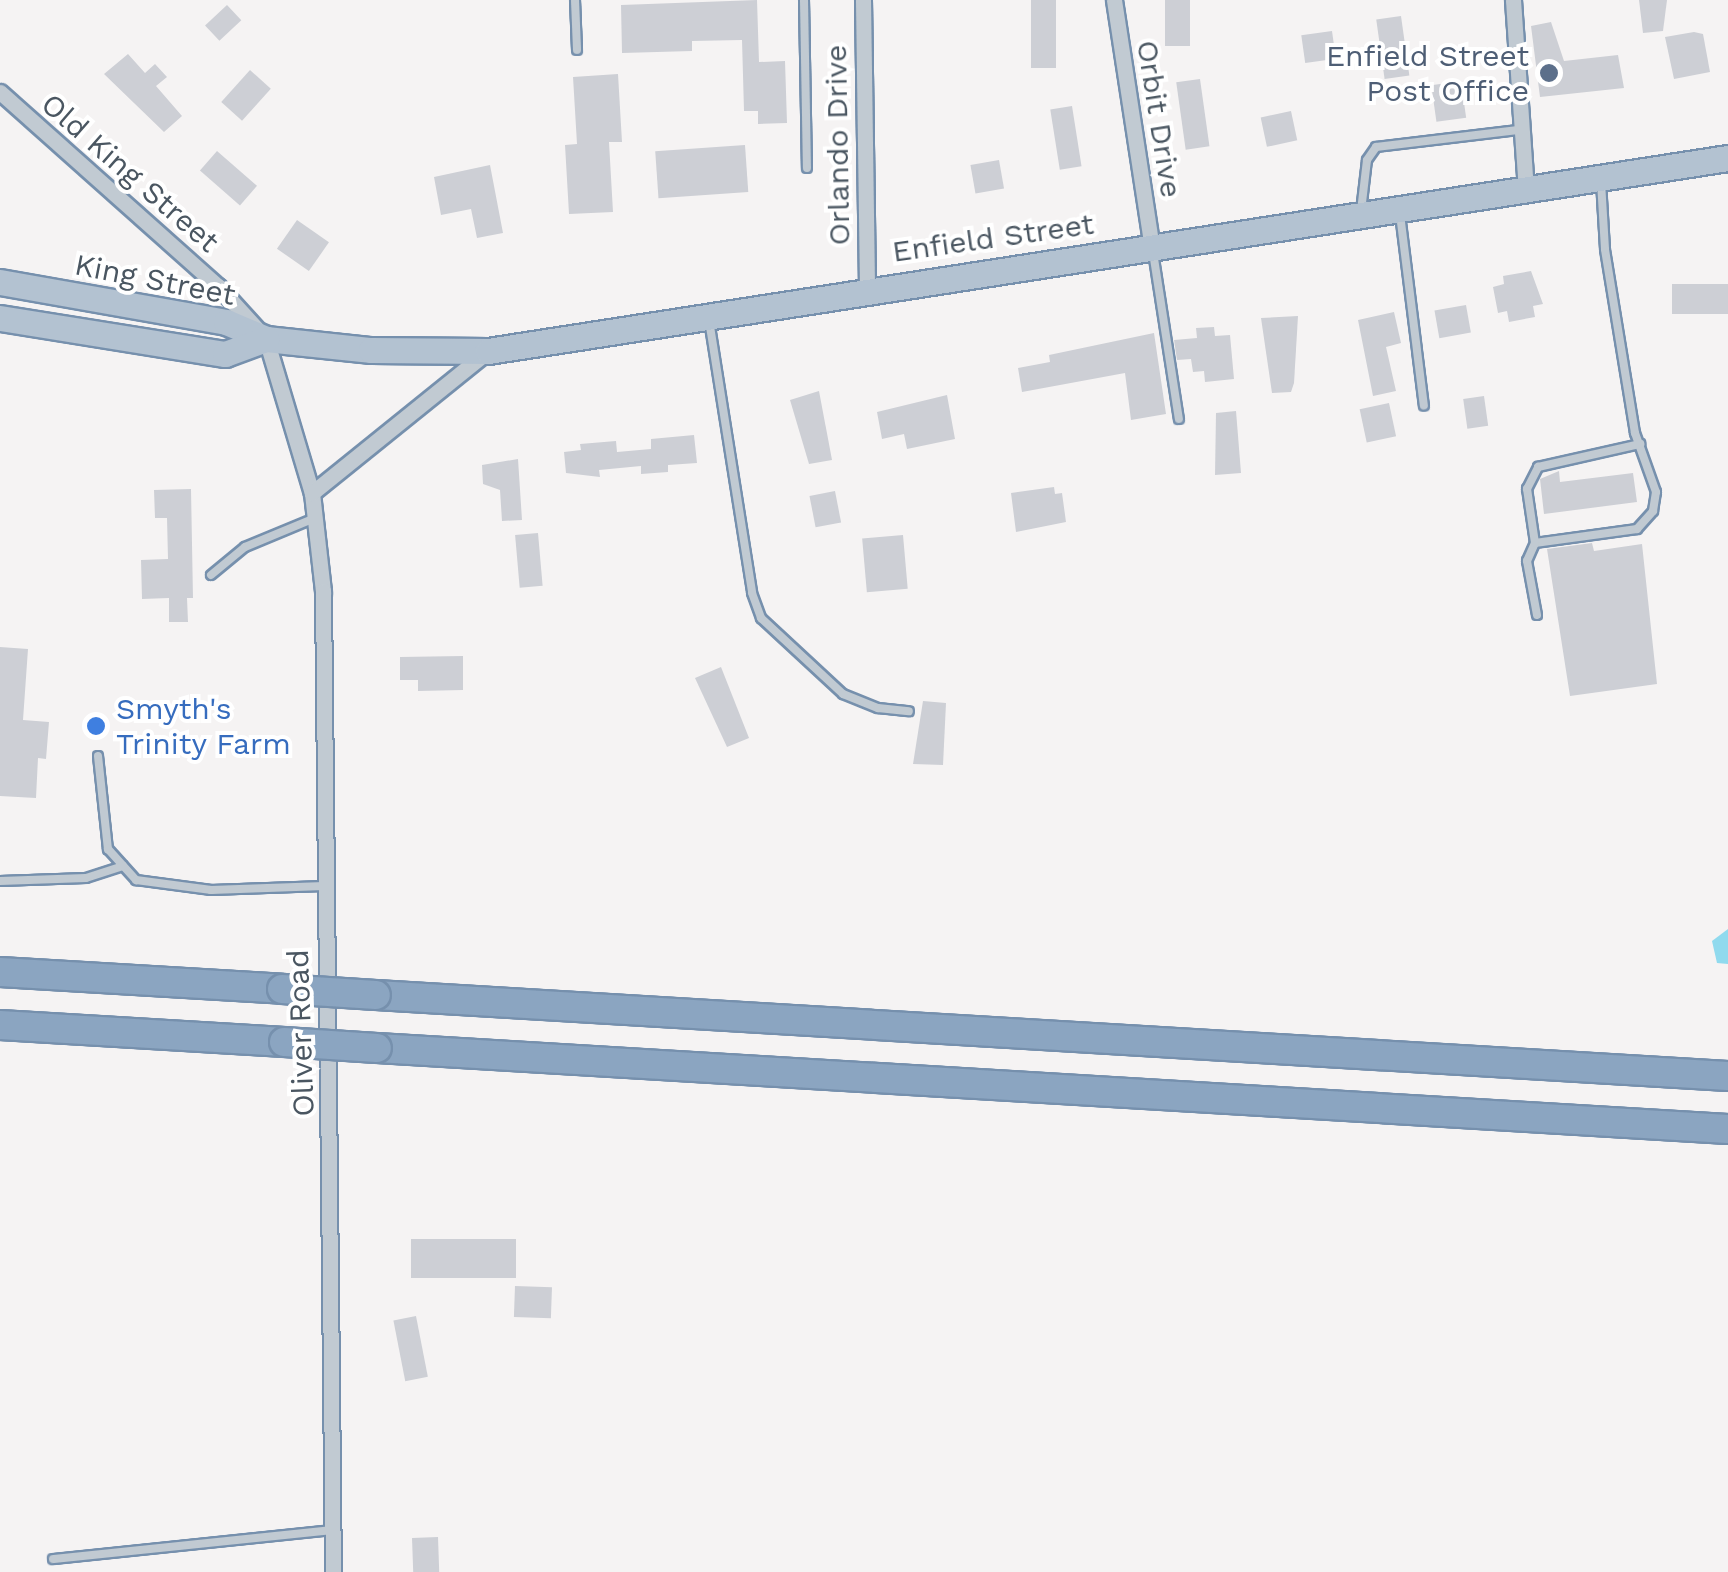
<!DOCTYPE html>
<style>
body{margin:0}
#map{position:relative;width:1728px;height:1572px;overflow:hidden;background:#f5f3f3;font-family:"Work Sans",sans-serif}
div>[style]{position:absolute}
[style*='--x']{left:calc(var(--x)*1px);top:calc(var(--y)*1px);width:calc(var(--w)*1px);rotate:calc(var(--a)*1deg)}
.water>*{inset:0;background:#90daee}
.building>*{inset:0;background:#cdcfd5;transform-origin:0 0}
.roads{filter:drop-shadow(2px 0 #7690ad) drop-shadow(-2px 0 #7690ad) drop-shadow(0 2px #7690ad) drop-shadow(0 -2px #7690ad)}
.service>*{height:8px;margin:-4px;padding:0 4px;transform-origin:4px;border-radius:4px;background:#c1cad2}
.minor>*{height:15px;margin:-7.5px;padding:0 7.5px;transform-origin:7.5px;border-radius:7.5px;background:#c1cad2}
.primary>*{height:25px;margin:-12.5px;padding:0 12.5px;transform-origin:12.5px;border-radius:12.5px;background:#b3c2d1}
.motorway>*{height:28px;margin:-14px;padding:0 14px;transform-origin:14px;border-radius:14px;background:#8ba5c1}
.bridges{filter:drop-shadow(2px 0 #7690ad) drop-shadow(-2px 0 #7690ad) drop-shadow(0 2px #7690ad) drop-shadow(0 -2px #7690ad)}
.motorway-bridge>*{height:28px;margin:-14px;padding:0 14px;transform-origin:14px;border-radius:14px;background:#8ba5c1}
.dots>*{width:28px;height:28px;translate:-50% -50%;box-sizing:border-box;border:5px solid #fff;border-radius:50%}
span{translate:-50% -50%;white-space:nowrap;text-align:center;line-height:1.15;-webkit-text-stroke:8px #fff;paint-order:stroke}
.service-label{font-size:30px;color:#4e5e75}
.right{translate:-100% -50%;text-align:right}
.street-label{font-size:30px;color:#4a5661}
.shop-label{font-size:30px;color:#366cbe}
.left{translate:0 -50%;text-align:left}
</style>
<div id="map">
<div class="water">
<i style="clip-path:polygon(1728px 929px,1728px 964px,1717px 963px,1712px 941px)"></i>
</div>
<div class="building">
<i style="clip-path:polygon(757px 0,759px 62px,785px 61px,787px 123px,758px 124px,758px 111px,744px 111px,742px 40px,692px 41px,692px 51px,622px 53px,621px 5px)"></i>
<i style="left:1031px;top:0;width:25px;height:68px"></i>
<i style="left:1165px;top:0;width:25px;height:46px"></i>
<i style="clip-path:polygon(1639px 0,1667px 0,1663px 31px,1643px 33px)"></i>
<i style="left:227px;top:5px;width:21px;height:30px;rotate:47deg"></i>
<i style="left:1401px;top:16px;width:60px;height:25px;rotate:82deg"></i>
<i style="clip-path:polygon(1551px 22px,1564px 61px,1618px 55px,1624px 88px,1540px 97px,1531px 26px)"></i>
<i style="left:1332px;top:31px;width:28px;height:31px;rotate:82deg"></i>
<i style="clip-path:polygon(1694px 32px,1703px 34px,1710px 72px,1674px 79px,1665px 37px)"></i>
<i style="clip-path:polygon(128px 54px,145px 73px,155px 64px,167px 77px,156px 86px,182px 116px,164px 132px,104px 74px)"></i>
<i style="left:250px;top:70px;width:28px;height:43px;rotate:42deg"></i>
<i style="clip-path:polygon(618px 74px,622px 142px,609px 142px,613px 212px,569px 214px,565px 145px,577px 144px,573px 77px)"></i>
<i style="left:1200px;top:79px;width:68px;height:24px;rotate:82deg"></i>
<i style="left:1461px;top:81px;width:37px;height:30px;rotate:82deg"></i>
<i style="left:1072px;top:106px;width:61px;height:22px;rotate:81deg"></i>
<i style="left:1291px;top:111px;width:30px;height:31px;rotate:78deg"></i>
<i style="left:745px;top:145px;width:47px;height:90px;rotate:86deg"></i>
<i style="left:217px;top:151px;width:53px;height:26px;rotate:41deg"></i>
<i style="left:999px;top:160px;width:29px;height:29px;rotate:80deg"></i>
<i style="clip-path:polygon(490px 165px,503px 233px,477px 238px,471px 209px,441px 215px,434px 177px)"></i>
<i style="left:297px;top:220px;width:39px;height:35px;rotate:35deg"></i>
<i style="clip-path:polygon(1531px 271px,1543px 304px,1533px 306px,1535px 317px,1509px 322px,1507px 311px,1498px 313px,1493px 287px,1504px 284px,1503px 276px)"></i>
<i style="left:1728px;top:284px;width:30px;height:56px;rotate:90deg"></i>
<i style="left:1466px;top:305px;width:28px;height:32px;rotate:80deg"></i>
<i style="clip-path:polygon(1394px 312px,1401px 343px,1386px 347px,1396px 391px,1373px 396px,1358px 320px)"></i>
<i style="clip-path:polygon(1298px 316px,1294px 383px,1291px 392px,1272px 393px,1261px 318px)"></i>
<i style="clip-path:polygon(1214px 327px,1215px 336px,1230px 335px,1234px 379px,1205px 382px,1204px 371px,1193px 372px,1191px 359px,1177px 360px,1174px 340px,1197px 338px,1196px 328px)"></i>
<i style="clip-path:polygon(1154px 333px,1166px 414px,1131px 420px,1125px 373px,1022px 392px,1018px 368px,1050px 362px,1049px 355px)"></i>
<i style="clip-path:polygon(819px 391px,832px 460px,809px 464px,790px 400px)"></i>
<i style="clip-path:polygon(947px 395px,955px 439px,907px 449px,904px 434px,882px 439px,877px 412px)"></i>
<i style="left:1484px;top:396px;width:30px;height:21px;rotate:82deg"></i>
<i style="left:1389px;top:403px;width:34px;height:30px;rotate:78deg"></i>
<i style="clip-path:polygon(1236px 411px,1241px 473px,1215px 475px,1216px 413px)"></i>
<i style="clip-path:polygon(694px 435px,697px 463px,668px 465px,668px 472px,641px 474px,641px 466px,599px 470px,600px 477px,566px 473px,564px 452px,581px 450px,580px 444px,616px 441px,617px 452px,651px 449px,651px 439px)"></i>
<i style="clip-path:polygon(518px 459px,522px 520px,502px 521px,500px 490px,483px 484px,482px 465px)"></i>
<i style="clip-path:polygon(1559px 471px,1560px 482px,1633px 473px,1637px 502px,1544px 514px,1540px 479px)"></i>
<i style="clip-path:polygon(1054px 487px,1055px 494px,1062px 493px,1066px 522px,1016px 532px,1011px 493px)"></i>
<i style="clip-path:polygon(191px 489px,193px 598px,187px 598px,188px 622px,169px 622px,169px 598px,142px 599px,141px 560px,168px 559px,167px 518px,155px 518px,154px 490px)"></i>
<i style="left:835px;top:491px;width:32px;height:26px;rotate:79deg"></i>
<i style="left:538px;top:533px;width:53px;height:23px;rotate:85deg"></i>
<i style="left:903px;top:535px;width:54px;height:41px;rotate:85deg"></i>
<i style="clip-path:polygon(1592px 543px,1594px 551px,1642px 544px,1657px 684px,1570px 696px,1547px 549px)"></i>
<i style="clip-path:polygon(0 647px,28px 649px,23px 720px,49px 722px,46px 759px,38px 758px,36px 798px,0 796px)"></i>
<i style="clip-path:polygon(463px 656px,463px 690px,418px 691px,418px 680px,400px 680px,400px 657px)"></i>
<i style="clip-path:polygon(721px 667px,749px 738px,727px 747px,695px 678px)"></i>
<i style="clip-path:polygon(923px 701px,946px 703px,943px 765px,913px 764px)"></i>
<i style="left:411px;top:1239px;width:105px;height:39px"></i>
<i style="left:515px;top:1286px;width:37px;height:31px;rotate:2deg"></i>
<i style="left:416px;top:1316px;width:62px;height:23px;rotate:79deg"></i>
<i style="left:438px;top:1537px;width:35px;height:26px;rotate:88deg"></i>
</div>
<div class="roads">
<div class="service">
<i style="--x:575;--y:0;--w:50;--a:87.7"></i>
<i style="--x:804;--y:0;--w:168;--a:89"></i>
<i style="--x:1361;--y:211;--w:51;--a:-83.3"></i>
<i style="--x:1367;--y:160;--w:16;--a:-55"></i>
<i style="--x:1376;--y:147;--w:143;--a:-6.8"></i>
<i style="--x:1400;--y:214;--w:193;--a:82.9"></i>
<i style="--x:1153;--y:252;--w:169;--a:81.2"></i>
<i style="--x:709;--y:320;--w:276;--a:81"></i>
<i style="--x:752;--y:593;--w:27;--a:70"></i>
<i style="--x:761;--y:618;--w:112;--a:42.8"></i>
<i style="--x:843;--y:694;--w:38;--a:22"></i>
<i style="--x:878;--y:708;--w:31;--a:6"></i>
<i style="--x:1535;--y:543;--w:103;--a:-7.8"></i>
<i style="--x:1637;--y:529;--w:24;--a:-48"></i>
<i style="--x:1653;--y:511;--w:19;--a:-81"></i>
<i style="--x:1656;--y:492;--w:63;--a:-109.6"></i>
<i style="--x:1635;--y:433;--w:186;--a:-99.3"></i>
<i style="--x:1605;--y:249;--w:67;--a:-93.4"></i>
<i style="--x:211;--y:575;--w:44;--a:-39.5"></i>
<i style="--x:245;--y:547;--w:76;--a:-22.5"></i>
<i style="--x:1537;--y:615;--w:55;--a:-100.5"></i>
<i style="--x:1527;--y:561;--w:20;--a:-66"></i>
<i style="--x:1535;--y:543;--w:55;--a:-98.4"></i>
<i style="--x:1527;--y:489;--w:25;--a:-63"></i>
<i style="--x:1538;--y:467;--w:105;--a:-12.7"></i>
<i style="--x:98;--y:756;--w:94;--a:83.9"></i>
<i style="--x:108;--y:849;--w:42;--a:47.9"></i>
<i style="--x:136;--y:880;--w:76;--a:7.6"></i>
<i style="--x:211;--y:890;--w:113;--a:-2"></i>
<i style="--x:0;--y:881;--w:86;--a:-2"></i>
<i style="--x:86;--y:878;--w:39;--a:-18"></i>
<i style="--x:53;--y:1559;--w:282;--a:-5.9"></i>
</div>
<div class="minor">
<i style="--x:863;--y:0;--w:290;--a:89.2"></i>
<i style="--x:1114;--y:0;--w:250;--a:81.3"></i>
<i style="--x:1513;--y:0;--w:189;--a:86.1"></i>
<i style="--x:0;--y:92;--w:292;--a:41.7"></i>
<i style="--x:218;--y:286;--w:72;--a:47.8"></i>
<i style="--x:266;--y:339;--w:161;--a:73.4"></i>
<i style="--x:312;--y:493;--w:99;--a:83.6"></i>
<i style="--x:323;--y:591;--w:981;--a:89.42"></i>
<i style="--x:312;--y:493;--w:226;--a:-38.9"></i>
</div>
<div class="primary">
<i style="--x:0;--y:282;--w:230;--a:10"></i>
<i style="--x:226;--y:322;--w:43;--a:23"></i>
<i style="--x:266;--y:339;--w:106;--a:6"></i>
<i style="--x:371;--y:350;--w:117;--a:0.5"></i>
<i style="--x:488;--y:351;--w:1255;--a:-8.85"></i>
<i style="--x:0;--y:318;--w:228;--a:9.1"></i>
<i style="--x:225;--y:354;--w:44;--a:-20.1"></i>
</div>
<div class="motorway">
<i style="--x:0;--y:972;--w:283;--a:3.4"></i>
<i style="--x:376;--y:995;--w:1354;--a:3.43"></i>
<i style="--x:0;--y:1025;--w:285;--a:3.4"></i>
<i style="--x:377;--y:1048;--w:1353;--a:3.43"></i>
</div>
</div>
<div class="bridges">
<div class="motorway-bridge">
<i style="--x:282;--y:989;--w:94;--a:3.7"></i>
<i style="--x:284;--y:1042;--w:93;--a:3.7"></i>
</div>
</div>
<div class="dots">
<i style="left:1549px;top:73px;background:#5c6f8a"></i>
<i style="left:96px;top:726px;background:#3f7fe0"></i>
</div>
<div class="service-label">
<span class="right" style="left:1529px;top:73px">Enfield Street<br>Post Office</span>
</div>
<div class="street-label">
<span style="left:1159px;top:119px;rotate:81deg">Orbit Drive</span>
<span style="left:838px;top:145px;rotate:-91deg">Orlando Drive</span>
<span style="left:130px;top:173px;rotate:41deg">Old King Street</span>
<span style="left:993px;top:238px;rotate:-8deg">Enfield Street</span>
<span style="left:155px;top:280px;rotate:11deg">King Street</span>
<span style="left:301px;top:1033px;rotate:-92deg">Oliver Road</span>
</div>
<div class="shop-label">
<span class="left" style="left:116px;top:726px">Smyth's<br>Trinity Farm</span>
</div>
</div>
